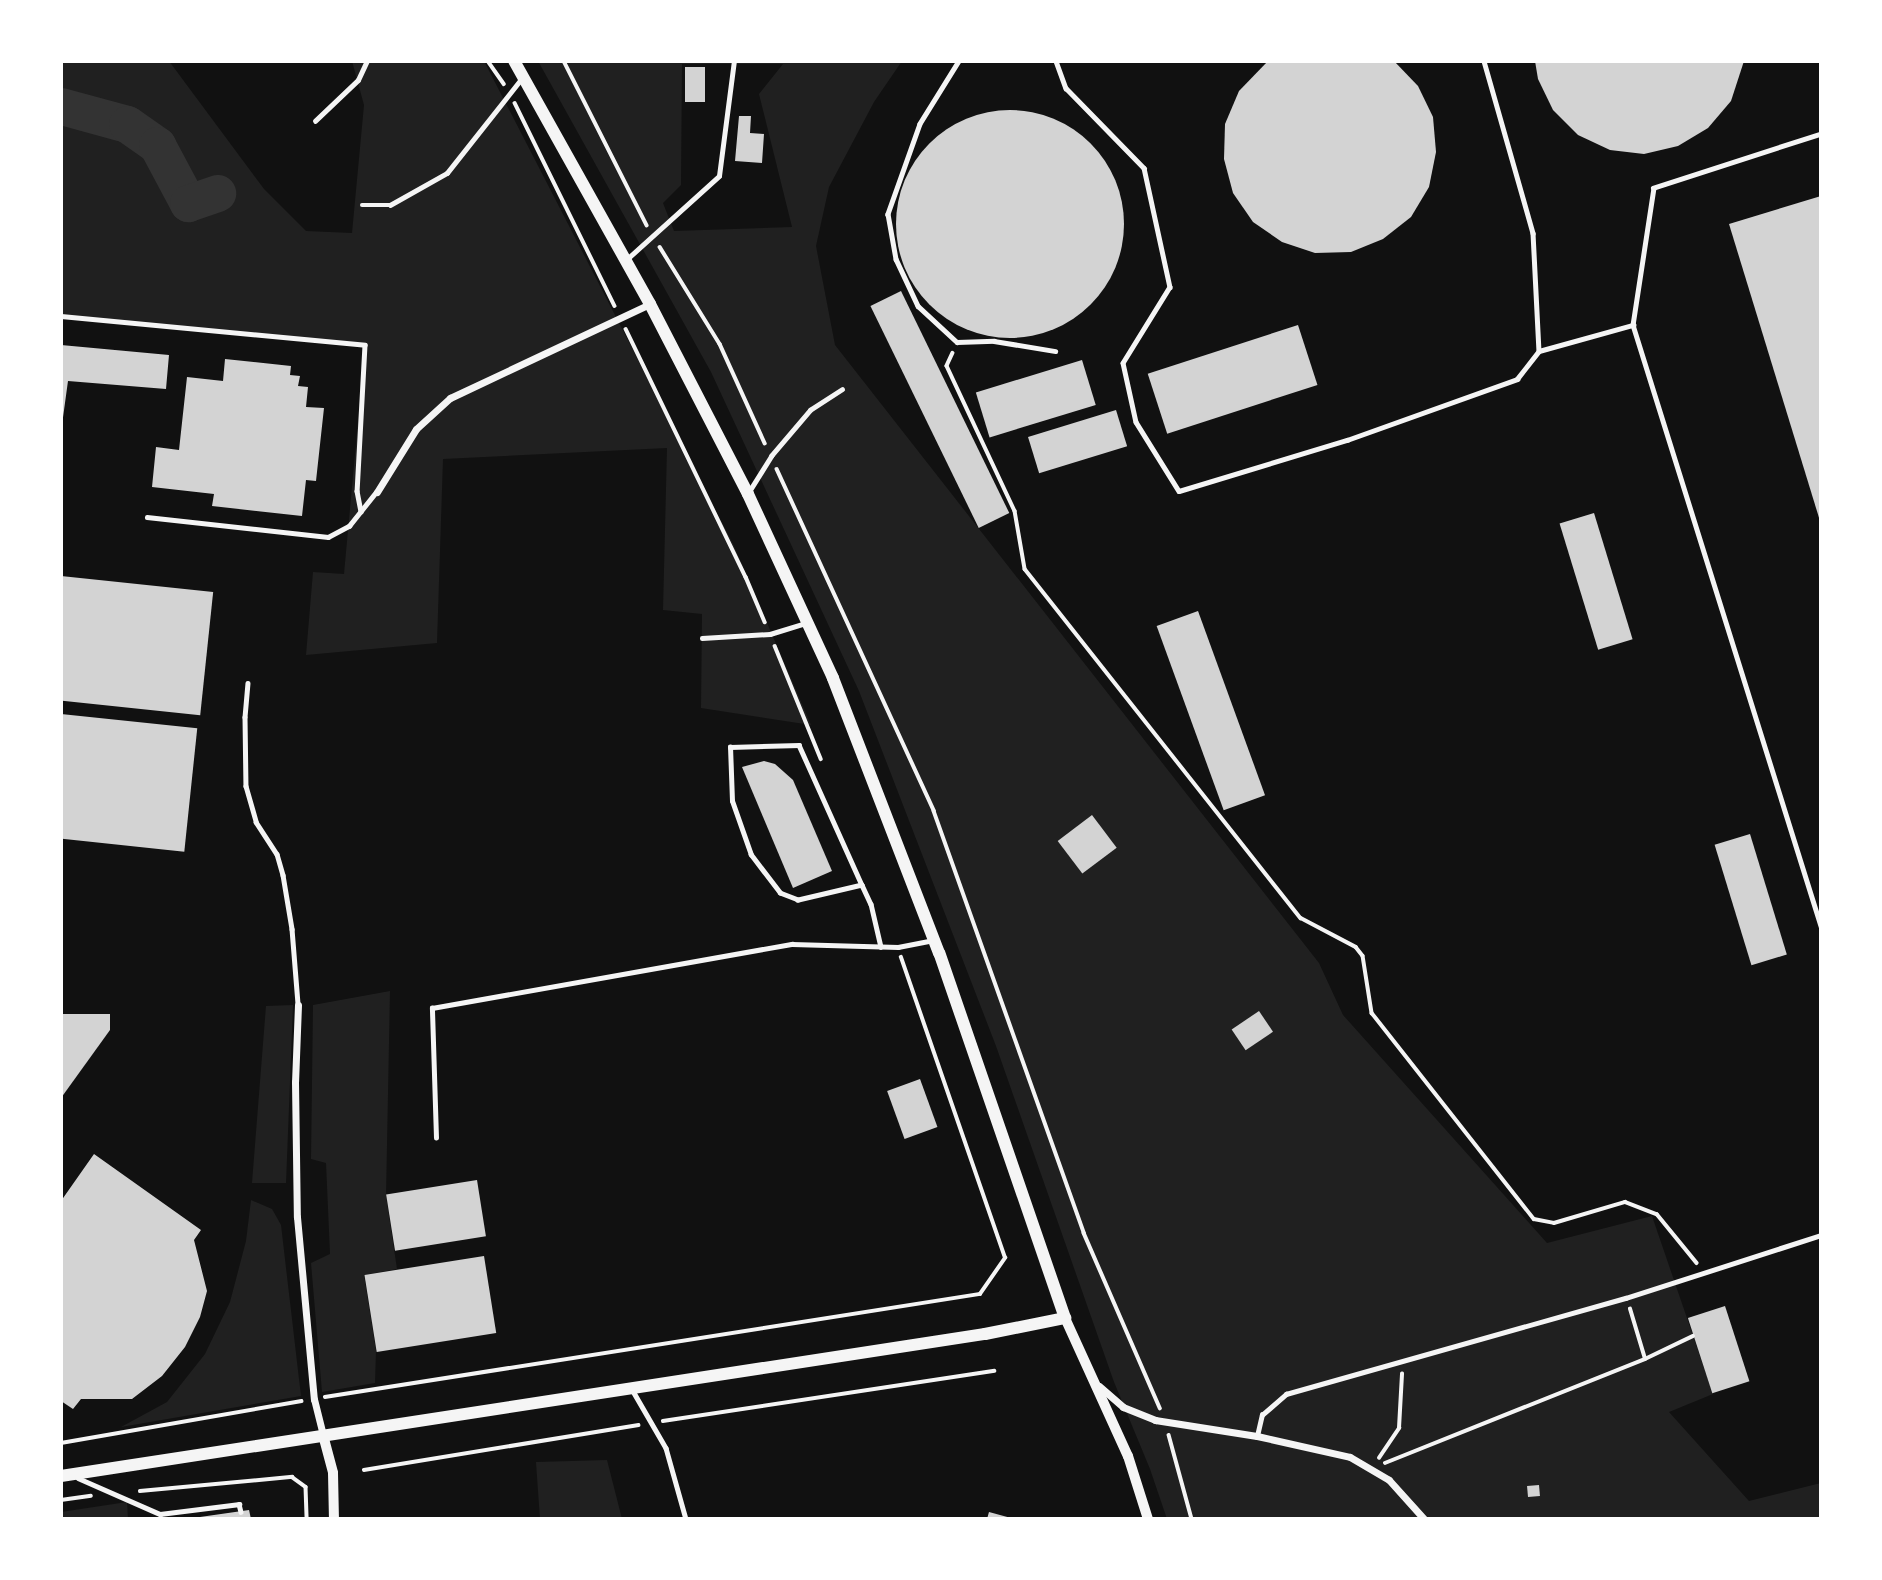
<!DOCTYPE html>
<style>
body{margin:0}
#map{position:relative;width:1882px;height:1580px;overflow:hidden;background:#111;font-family:"IBM Plex Sans",sans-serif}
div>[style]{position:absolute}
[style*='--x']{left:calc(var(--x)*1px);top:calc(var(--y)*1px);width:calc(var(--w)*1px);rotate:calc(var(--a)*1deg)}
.green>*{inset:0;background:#202020}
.river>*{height:37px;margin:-18.5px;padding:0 18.5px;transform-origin:18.5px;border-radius:18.5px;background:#333}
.building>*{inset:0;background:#d3d3d3;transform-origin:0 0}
.round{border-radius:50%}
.path>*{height:3.5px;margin:-1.75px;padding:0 1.75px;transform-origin:1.75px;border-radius:1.75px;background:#f5f5f5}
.service>*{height:4.5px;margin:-2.25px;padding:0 2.25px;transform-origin:2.25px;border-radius:2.25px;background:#f5f5f5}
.minor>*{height:7px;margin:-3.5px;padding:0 3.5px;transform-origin:3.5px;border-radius:3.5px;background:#f5f5f5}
.tertiary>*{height:10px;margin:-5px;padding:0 5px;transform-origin:5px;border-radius:5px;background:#f5f5f5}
.secondary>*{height:12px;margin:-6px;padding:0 6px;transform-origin:6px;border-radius:6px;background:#f5f5f5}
span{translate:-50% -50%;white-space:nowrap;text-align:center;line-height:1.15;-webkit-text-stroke:7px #fff;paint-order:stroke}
.frame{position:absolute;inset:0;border:63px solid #fff;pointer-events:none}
</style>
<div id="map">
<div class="green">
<i style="clip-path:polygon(61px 61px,169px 61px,264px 189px,306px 231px,352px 233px,364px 105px,352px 61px,484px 61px,733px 544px,811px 725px,701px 708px,702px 614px,663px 610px,667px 448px,443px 459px,437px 643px,306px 655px,313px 572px,344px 574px,365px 345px,61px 316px)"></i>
<i style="clip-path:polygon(evenodd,538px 61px,902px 61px,874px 102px,829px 187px,816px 246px,835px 345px,1319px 963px,1343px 1015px,1547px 1243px,1652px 1216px,1713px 1394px,1669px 1412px,1749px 1501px,1821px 1483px,1821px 1519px,1167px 1519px,1150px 1469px,1114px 1382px,996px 1046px,859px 691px,711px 372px,538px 61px,682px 64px,783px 64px,759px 94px,792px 227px,674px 231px,663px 203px,681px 185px,682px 64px)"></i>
<i style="clip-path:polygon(390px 991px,386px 1196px,397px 1269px,364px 1275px,376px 1351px,375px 1383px,322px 1392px,311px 1263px,330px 1254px,326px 1163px,311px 1159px,313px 1005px)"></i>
<i style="clip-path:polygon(293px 1005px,286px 1183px,252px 1183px,266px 1006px)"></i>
<i style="clip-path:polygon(251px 1200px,272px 1209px,281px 1225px,301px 1396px,121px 1427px,167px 1402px,205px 1354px,230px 1302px,246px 1241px)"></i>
<i style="clip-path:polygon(607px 1460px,622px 1519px,540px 1519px,536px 1462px)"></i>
<i style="clip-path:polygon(127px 1502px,128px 1519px,61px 1519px,61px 1512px)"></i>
</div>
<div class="river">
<i style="--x:61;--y:106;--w:68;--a:15.3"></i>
<i style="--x:127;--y:124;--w:37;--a:35"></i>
<i style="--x:157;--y:145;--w:66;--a:61.9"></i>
<i style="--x:188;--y:203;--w:31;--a:-19"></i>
</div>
<div class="building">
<i style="clip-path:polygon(1268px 61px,1394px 61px,1418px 86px,1433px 117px,1436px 152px,1429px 187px,1411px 217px,1383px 239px,1351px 252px,1315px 253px,1282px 242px,1253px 222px,1233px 193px,1224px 159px,1225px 124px,1239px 91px)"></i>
<i style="clip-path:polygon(1535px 61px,1744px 61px,1731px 101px,1708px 128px,1678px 146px,1644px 154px,1610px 150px,1578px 135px,1553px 110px,1538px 79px)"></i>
<i style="left:685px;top:67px;width:20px;height:35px"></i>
<i class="round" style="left:896px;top:110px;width:228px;height:228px"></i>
<i style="clip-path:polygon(739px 116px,751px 116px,750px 133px,764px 134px,762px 163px,735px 161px)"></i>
<i style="clip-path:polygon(1821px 196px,1821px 521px,1820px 521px,1729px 224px)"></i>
<i style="left:901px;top:291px;width:247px;height:34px;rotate:64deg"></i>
<i style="left:1298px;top:325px;width:63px;height:158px;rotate:72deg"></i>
<i style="clip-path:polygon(61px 345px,169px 355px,166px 389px,68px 381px,61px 432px)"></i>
<i style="clip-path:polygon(225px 359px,291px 366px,290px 375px,300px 376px,298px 386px,308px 387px,306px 407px,324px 408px,316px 481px,306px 480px,302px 516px,212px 506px,214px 494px,152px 487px,156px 447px,179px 450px,187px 377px,223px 381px)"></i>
<i style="left:1082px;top:360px;width:47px;height:111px;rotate:73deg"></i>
<i style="left:1116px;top:410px;width:38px;height:92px;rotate:73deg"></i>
<i style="left:1594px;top:513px;width:132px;height:36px;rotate:73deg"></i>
<i style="left:61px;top:576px;width:153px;height:124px;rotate:6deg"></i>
<i style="left:1198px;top:611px;width:196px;height:44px;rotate:70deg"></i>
<i style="left:61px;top:714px;width:137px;height:124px;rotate:6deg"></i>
<i style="clip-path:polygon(764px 761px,775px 764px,793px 780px,832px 871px,793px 888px,742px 767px)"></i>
<i style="left:1092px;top:815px;width:41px;height:43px;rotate:53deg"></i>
<i style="left:1750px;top:834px;width:126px;height:37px;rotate:73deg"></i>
<i style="left:1259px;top:1011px;width:25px;height:33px;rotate:56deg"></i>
<i style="clip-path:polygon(61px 1014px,110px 1014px,110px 1030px,61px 1098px)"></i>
<i style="left:920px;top:1079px;width:51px;height:35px;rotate:70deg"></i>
<i style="clip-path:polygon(94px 1154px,201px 1230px,194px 1240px,207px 1291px,200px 1317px,185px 1347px,162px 1376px,132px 1399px,81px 1399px,73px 1409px,61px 1401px,61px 1201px)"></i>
<i style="left:477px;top:1180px;width:57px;height:92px;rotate:81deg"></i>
<i style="left:484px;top:1256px;width:78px;height:121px;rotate:81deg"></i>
<i style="left:1725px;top:1306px;width:79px;height:39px;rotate:72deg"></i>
<i style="left:1539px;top:1485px;width:11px;height:12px;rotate:85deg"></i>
<i style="clip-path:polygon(249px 1510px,251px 1519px,200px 1519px,200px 1517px)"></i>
<i style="clip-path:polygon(989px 1512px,1011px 1518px,1011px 1519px,987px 1519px)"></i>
</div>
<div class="path">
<i style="--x:488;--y:61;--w:28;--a:55"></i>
<i style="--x:564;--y:61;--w:184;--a:63.2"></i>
<i style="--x:515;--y:103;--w:226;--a:63.8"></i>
<i style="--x:660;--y:247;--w:114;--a:58.3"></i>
<i style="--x:720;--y:344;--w:109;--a:65.6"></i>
<i style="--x:626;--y:329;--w:276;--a:64.2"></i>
<i style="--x:746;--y:577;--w:49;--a:67.1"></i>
<i style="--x:953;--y:353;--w:14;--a:115"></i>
<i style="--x:947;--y:366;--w:160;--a:64.9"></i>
<i style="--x:1015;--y:511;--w:59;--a:80.2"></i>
<i style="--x:1025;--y:569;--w:445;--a:51.7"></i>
<i style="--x:1301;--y:918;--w:62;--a:27.8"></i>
<i style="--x:1356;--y:947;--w:11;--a:52"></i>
<i style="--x:1363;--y:956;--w:58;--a:81"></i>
<i style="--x:1372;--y:1013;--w:262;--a:51.8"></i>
<i style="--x:1534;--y:1219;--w:20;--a:11"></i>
<i style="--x:1554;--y:1223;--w:74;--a:-16.5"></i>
<i style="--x:1625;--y:1202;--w:34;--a:21"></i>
<i style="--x:1657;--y:1214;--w:63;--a:50.8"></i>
<i style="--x:777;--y:469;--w:376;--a:65.3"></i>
<i style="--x:934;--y:811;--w:448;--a:70.4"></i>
<i style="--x:1084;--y:1233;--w:191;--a:66.5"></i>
<i style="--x:775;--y:646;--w:122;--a:67.8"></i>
<i style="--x:1645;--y:1359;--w:53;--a:-25.6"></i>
<i style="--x:325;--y:1397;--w:663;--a:-8.94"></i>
<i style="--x:980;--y:1294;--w:44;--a:-55.2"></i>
<i style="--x:1005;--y:1258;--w:318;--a:-109.1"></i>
<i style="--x:663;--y:1421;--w:335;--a:-8.6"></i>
<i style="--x:1169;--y:1435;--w:87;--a:74.7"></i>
<i style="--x:61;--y:1443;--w:244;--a:-9.9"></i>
<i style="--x:1379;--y:1458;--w:36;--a:-56"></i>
<i style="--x:1399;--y:1428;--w:54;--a:-86.8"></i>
<i style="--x:1385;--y:1463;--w:280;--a:-21.8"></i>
<i style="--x:1645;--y:1359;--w:52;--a:-106.7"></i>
<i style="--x:364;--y:1470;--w:278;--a:-9.3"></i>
<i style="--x:140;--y:1491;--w:153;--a:-5.3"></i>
<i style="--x:292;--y:1477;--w:17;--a:36"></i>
<i style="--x:306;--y:1487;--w:32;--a:88"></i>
<i style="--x:61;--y:1500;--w:30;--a:-8"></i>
</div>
<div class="service">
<i style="--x:959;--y:61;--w:74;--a:121.8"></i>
<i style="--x:920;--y:124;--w:96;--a:109.6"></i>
<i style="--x:888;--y:214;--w:46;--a:79.9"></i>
<i style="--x:896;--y:259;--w:52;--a:64.9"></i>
<i style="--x:918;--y:306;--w:53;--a:42.7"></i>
<i style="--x:957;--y:342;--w:37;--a:-2"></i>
<i style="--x:994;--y:341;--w:62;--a:9.3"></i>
<i style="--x:1056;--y:61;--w:29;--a:70"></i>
<i style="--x:1066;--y:88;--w:112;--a:45.7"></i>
<i style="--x:1144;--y:168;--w:122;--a:77.7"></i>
<i style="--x:1170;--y:287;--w:89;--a:121.7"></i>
<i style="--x:1123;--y:363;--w:60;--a:77.6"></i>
<i style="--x:1136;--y:422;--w:81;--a:58.1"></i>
<i style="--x:1179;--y:491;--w:176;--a:-16.9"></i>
<i style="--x:1347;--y:440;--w:181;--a:-19.7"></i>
<i style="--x:1517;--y:379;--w:36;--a:-52"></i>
<i style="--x:1484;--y:61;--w:179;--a:74.1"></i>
<i style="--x:1533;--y:233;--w:118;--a:87.1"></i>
<i style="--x:1539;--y:351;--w:98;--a:-15.5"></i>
<i style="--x:315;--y:121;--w:59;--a:-43.6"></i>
<i style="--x:358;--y:80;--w:21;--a:-65"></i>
<i style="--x:1821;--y:134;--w:176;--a:162.1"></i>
<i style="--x:1654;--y:188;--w:139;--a:98.7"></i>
<i style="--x:1633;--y:325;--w:630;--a:72.63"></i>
<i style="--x:362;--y:205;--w:28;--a:0"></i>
<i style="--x:390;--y:205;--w:65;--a:-29.3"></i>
<i style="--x:447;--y:173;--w:121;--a:-51.7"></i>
<i style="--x:626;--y:260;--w:125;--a:-42.1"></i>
<i style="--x:719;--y:176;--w:116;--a:-82.6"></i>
<i style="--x:61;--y:316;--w:305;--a:5.4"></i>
<i style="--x:365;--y:345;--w:146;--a:93.1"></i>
<i style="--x:357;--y:491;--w:21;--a:79"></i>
<i style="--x:750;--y:490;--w:40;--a:-58"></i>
<i style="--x:771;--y:456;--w:60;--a:-49.7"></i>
<i style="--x:810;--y:410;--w:38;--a:-33"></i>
<i style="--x:147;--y:517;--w:182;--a:6.3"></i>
<i style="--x:328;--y:537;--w:24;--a:-28"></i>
<i style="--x:349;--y:526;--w:43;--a:-51.5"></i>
<i style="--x:702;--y:638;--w:68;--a:-3.4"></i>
<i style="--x:770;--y:634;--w:39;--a:-17"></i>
<i style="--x:248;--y:683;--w:34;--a:95"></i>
<i style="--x:245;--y:717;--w:69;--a:89.2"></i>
<i style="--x:246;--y:786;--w:37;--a:74"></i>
<i style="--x:256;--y:822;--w:38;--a:57"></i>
<i style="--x:277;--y:854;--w:22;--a:74"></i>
<i style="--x:283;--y:875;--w:55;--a:80.5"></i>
<i style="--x:292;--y:929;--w:75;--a:85.4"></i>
<i style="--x:862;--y:885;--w:66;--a:166.8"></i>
<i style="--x:798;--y:900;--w:19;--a:-159"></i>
<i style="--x:780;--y:893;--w:48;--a:-127.3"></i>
<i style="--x:751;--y:855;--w:57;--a:-109.4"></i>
<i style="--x:732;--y:801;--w:54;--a:-92.1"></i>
<i style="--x:730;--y:747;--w:69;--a:-1.7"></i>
<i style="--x:799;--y:745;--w:154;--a:65.8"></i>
<i style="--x:862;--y:885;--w:21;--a:65"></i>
<i style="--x:871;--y:904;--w:44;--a:76.9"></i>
<i style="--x:436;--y:1138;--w:130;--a:-91.8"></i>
<i style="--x:432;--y:1008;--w:366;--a:-10.1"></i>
<i style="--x:792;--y:944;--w:106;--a:1.6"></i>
<i style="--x:898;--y:947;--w:36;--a:-11"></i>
<i style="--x:633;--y:1391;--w:66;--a:59.9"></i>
<i style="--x:666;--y:1448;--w:74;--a:74.3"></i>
<i style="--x:1257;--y:1436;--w:22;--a:-77"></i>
<i style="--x:1262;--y:1415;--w:32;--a:-41"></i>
<i style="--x:1286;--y:1394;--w:353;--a:-15.8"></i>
<i style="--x:1626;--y:1298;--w:205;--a:-17.9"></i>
<i style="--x:78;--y:1478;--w:90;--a:23.7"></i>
<i style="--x:160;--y:1514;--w:80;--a:-7.2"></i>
<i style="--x:239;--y:1504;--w:8;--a:76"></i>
</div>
<div class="minor">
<i style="--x:377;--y:492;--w:74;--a:-58.2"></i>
<i style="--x:416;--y:429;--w:46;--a:-42.4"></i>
<i style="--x:450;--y:398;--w:221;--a:-25.2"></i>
<i style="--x:298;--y:1005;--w:77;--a:92.2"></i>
<i style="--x:295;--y:1082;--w:135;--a:89.2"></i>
<i style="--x:297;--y:1217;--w:183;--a:84.7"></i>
<i style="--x:314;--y:1399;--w:37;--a:76"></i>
<i style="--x:1099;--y:1386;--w:32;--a:41"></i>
<i style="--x:1123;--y:1407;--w:35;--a:22"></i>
<i style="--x:1155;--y:1420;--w:103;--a:8.9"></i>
<i style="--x:1257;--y:1436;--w:95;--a:12.7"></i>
<i style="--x:1350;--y:1457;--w:45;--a:30.5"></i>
<i style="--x:1389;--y:1480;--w:52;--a:48.1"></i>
</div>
<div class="tertiary">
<i style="--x:1065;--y:1318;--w:152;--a:65.5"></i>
<i style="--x:1128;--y:1456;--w:66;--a:72.4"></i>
<i style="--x:323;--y:1435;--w:39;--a:75"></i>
<i style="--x:333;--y:1473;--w:46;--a:88.8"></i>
</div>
<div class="secondary">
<i style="--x:61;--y:1476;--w:935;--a:-8.74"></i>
<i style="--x:985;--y:1334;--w:82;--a:-11.3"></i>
<i style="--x:1065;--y:1318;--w:386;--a:-109"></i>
<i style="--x:939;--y:953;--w:295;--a:-111.1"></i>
<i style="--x:833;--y:678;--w:203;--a:-114.8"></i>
<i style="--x:748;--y:494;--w:214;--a:-117.3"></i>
<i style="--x:650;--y:304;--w:278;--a:-119.2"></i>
</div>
<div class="frame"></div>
</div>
